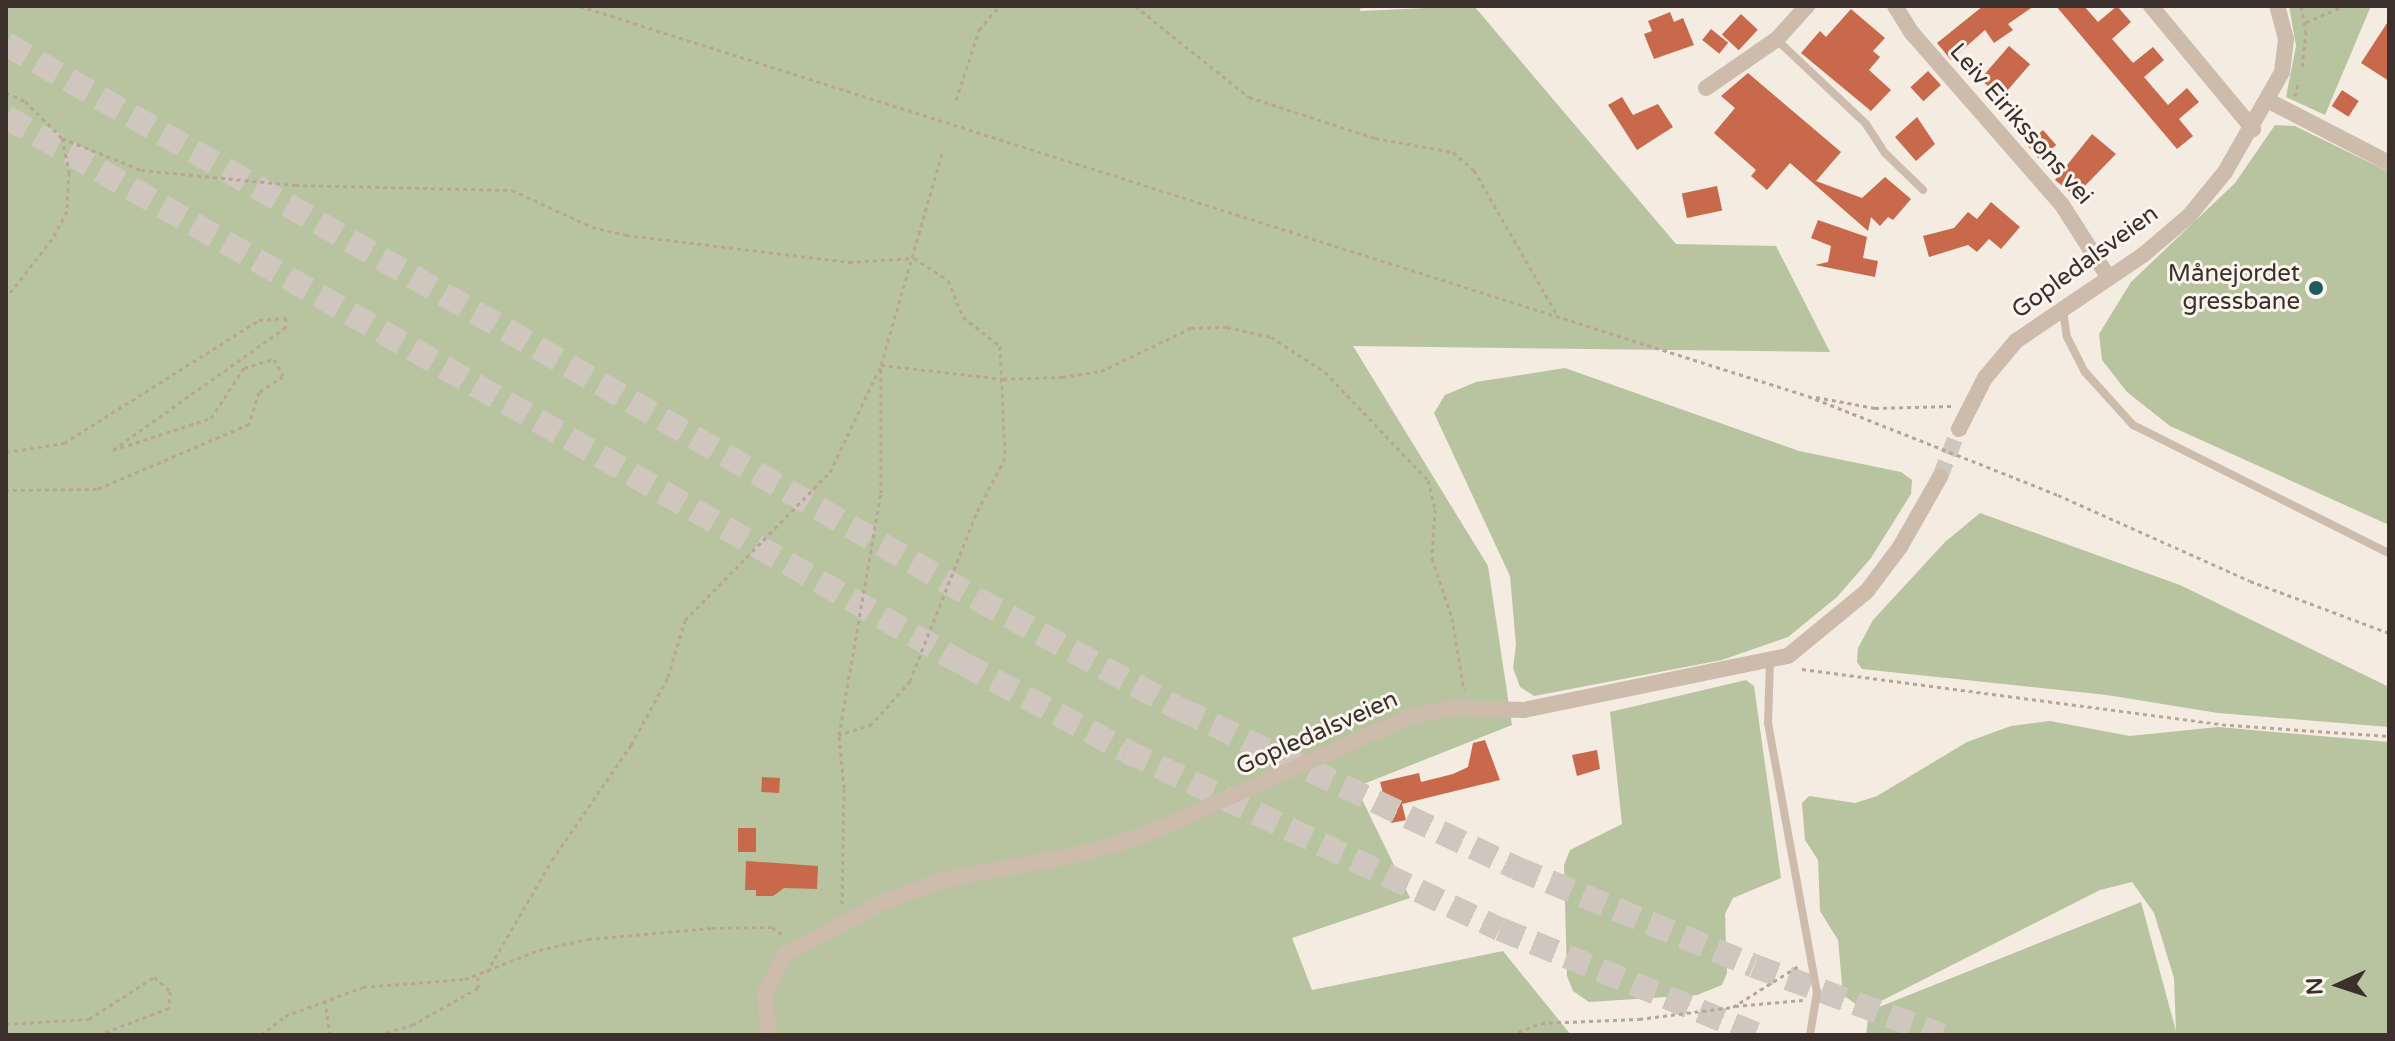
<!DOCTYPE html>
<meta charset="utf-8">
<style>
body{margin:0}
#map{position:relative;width:2395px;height:1041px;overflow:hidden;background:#f4ebe1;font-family:"Varela Round",sans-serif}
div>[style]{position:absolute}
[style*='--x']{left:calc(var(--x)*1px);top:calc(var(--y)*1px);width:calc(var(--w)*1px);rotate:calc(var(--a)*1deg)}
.green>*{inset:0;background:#b8c4a0}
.building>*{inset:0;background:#c8694b;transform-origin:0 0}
.street-tunnel>*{height:16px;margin-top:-8px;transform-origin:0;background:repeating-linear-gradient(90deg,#cfc6bd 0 16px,transparent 0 24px)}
.highway-tunnel>*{height:24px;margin-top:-12px;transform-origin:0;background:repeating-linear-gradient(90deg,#cfc6bd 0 24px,transparent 0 36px)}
.path>*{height:3px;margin-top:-1.5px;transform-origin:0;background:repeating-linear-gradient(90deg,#b9a596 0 4px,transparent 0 8px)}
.lane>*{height:8px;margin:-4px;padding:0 4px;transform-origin:4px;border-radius:4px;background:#cdbbac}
.street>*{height:16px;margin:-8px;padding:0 8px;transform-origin:8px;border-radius:8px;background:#cdbbac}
.dots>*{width:22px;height:22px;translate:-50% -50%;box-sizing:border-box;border:4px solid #fbf5ee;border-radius:50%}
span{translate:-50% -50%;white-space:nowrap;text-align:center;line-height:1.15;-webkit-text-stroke:6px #fbf5ee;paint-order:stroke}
.street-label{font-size:24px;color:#3b302b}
.poi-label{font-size:24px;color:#3b302b}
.right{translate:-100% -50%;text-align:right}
.frame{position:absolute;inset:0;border:8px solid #3b302b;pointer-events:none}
.north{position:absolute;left:2299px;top:945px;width:80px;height:80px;-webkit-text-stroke:6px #fbf5ee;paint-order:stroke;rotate:267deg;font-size:22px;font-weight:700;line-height:32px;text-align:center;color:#3b302b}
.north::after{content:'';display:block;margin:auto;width:28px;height:36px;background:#3b302b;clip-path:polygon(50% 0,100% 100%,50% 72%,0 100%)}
</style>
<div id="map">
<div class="green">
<i style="clip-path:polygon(6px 6px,1361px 6px,1360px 11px,1474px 6px,1676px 244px,1776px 246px,1830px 352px,1353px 346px,1488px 566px,1512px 725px,1356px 787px,1410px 898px,1292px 938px,1312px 990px,1503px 951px,1571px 1035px,6px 1035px)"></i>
<i style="clip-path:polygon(2289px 6px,2371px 6px,2325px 115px,2286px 97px,2296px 46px)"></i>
<i style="clip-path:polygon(2275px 125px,2295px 126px,2389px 172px,2389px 525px,2170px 426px,2127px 392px,2102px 360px,2099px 334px,2131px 282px,2235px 183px)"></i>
<i style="clip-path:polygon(1565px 368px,1799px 451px,1901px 472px,1912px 480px,1911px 494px,1871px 558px,1837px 597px,1788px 637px,1722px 660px,1534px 696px,1520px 687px,1513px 668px,1516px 645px,1510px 576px,1434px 413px,1445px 395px,1476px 382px)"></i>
<i style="clip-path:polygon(1980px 513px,2180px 585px,2387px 686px,2389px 727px,2218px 713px,2107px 695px,1862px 669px,1857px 662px,1858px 648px,1873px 620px,1945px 542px)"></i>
<i style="clip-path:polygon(1746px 680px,1754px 686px,1781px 878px,1733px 898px,1725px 914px,1727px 973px,1722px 985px,1697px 995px,1589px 1002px,1573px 991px,1567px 976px,1564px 865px,1570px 850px,1622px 824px,1610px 712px)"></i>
<i style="clip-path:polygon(2050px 721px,2130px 736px,2218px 727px,2389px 742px,2389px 1035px,1866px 1035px,1869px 1011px,2141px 902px,2176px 1031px,2174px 978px,2154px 913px,2132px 882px,2100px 890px,1881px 1001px,1857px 1005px,1843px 995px,1838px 940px,1820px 911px,1818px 860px,1805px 840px,1802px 803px,1809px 796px,1855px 803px,1877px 796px,1967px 742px,2011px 726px)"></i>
</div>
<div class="building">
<i style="clip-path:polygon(1983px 6px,2034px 6px,2008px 24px,2013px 30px,1994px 43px,1985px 30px,1951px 60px,1937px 43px)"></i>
<i style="clip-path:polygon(2056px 6px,2084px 6px,2098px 22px,2117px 6px,2131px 22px,2112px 39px,2133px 63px,2153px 47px,2164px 60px,2144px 77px,2168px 105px,2187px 88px,2199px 102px,2179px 119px,2193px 136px,2177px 149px)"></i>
<i style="clip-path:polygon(1851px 9px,1885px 38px,1873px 51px,1880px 57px,1869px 70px,1891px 90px,1871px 111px,1801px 53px,1820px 31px,1826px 37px)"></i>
<i style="clip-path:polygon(1670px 12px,1674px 22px,1683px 18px,1694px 45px,1654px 59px,1644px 34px,1652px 31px,1648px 21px)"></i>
<i style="left:1741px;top:14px;width:23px;height:28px;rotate:43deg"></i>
<i style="clip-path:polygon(2389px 20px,2389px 81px,2361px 63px)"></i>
<i style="left:1711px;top:29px;width:22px;height:14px;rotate:39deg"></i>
<i style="left:2009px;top:46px;width:28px;height:44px;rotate:41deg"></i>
<i style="left:1928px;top:71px;width:19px;height:24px;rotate:47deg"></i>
<i style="clip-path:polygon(1748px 73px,1841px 152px,1816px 181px,1862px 198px,1885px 177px,1911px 199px,1893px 220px,1888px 217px,1880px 226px,1871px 217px,1868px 231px,1790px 163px,1767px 190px,1751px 176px,1756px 170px,1714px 133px,1735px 108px,1721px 96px)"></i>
<i style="left:2342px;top:90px;width:20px;height:19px;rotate:33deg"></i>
<i style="clip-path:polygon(1622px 97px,1633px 115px,1658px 104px,1673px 127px,1637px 150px,1608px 105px)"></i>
<i style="clip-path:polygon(1917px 117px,1935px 144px,1916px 161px,1895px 137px)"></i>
<i style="left:2043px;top:130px;width:20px;height:22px;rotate:49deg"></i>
<i style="clip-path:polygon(2092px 134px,2116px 154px,2075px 196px,2055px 180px)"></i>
<i style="left:1717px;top:186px;width:25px;height:36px;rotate:78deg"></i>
<i style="clip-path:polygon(1991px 202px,2020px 227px,2001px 249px,1989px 239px,1977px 252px,1968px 245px,1929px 257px,1923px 236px,1954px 228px,1968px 212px,1977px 219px)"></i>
<i style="clip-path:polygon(1818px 220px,1867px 237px,1863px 258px,1878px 261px,1875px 277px,1815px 265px,1828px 262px,1831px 246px,1811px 238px)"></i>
<i style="clip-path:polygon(1485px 740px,1500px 780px,1402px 804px,1406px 820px,1391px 823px,1380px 782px,1419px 773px,1421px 782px,1453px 774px,1468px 767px,1473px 743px)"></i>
<i style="clip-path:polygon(1597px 750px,1600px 769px,1577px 776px,1572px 755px)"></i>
<i style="left:762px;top:777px;width:18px;height:15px;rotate:3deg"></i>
<i style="left:738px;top:828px;width:18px;height:24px"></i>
<i style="clip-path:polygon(746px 861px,818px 866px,817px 889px,784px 888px,773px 896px,756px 896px,756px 890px,745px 890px)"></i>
</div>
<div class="street-tunnel">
<i style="--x:1940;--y:477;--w:52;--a:-68.4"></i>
</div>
<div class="highway-tunnel">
<i style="--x:6;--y:44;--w:1118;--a:29.75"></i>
<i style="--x:977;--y:599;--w:231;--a:28.5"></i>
<i style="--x:1180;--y:709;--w:372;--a:25.3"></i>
<i style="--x:1516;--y:868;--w:257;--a:22.4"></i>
<i style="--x:1754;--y:966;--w:200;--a:20.2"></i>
<i style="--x:6;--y:117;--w:1101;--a:29.73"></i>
<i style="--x:962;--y:663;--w:186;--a:28.2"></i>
<i style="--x:1126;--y:751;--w:414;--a:25.5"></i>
<i style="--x:1500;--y:929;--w:280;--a:22.3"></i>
</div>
<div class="path">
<i style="--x:580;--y:6;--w:1288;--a:17.62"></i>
<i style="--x:1808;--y:396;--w:269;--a:21.6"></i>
<i style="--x:2058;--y:495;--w:210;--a:24.1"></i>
<i style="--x:2250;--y:581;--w:148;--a:20.5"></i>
<i style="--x:1135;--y:6;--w:146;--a:38.6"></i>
<i style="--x:1249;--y:97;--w:133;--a:18"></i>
<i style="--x:1375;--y:138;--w:79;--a:10.2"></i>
<i style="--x:1453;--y:152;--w:28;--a:41"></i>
<i style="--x:1474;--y:170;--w:165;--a:60.2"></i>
<i style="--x:2301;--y:6;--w:25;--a:79"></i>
<i style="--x:2306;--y:31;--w:38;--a:96"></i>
<i style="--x:2306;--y:22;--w:41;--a:-22.8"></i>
<i style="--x:6;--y:93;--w:21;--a:23"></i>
<i style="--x:25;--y:101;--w:52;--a:45"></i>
<i style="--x:62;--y:138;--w:35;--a:78"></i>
<i style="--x:69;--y:172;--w:39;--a:93"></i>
<i style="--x:67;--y:211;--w:32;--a:118"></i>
<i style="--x:52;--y:239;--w:75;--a:127.9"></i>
<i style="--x:2295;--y:96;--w:16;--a:-76"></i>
<i style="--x:956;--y:100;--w:74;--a:-71.8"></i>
<i style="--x:979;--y:30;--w:31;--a:-50"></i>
<i style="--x:62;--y:138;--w:85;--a:22.1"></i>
<i style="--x:141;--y:170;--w:155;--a:5.6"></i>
<i style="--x:295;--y:185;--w:217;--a:1.3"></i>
<i style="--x:512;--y:190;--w:88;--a:24.8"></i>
<i style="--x:592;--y:227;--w:35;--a:13"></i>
<i style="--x:626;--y:235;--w:225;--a:6.9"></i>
<i style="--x:849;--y:262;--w:65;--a:-3.5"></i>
<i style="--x:914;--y:258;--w:40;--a:32.9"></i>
<i style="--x:948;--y:280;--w:40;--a:68"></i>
<i style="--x:963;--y:317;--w:47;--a:38.1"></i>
<i style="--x:1000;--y:346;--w:112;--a:87.4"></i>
<i style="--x:1005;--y:458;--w:63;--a:117.4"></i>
<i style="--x:976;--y:514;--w:180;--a:111.6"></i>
<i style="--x:910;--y:681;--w:57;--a:131.5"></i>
<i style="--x:872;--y:724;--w:35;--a:162"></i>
<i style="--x:1816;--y:397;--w:60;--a:10.6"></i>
<i style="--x:1875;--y:408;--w:76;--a:-1.5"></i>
<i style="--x:6;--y:452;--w:59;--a:-8.8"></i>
<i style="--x:64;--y:443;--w:231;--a:-32.2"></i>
<i style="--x:259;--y:320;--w:27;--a:-4"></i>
<i style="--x:286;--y:318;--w:9;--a:90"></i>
<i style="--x:286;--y:327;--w:212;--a:144.6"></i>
<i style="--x:113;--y:450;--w:103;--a:-18.1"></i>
<i style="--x:211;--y:418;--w:60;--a:-56.6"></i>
<i style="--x:244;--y:368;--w:31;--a:-17"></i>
<i style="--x:274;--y:359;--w:19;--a:62"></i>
<i style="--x:283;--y:376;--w:29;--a:146"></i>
<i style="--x:259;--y:392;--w:34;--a:107"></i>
<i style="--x:249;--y:424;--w:165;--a:156.8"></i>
<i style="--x:97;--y:489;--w:91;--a:179.4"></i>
<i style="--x:1802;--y:669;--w:432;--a:7.5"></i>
<i style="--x:2230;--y:725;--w:159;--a:4"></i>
<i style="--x:842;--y:904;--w:116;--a:-89"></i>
<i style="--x:844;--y:788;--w:53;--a:-95.4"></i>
<i style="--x:839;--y:735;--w:246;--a:-80.2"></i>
<i style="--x:881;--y:493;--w:128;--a:-90"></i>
<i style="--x:881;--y:365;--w:224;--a:-73.9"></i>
<i style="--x:487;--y:972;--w:129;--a:-59.9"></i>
<i style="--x:552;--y:860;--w:140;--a:-55.5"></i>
<i style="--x:631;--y:745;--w:77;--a:-61.4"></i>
<i style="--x:668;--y:677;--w:59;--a:-73.4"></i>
<i style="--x:685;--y:620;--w:207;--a:-45.6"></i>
<i style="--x:830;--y:472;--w:119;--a:-64.5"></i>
<i style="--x:881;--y:365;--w:123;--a:6.5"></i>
<i style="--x:1003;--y:379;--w:59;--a:-1.9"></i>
<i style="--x:1062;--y:377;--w:39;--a:-9"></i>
<i style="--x:1101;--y:371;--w:100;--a:-25.5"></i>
<i style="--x:1191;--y:328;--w:36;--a:-2"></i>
<i style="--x:1227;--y:327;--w:45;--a:12.8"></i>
<i style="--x:1271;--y:337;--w:64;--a:32.9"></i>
<i style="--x:1325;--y:372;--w:149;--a:46.4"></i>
<i style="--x:1428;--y:480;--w:30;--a:76"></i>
<i style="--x:1435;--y:509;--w:49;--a:93.5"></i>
<i style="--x:1432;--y:558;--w:63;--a:71.6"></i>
<i style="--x:1452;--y:618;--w:73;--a:80.5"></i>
<i style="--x:325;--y:1000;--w:35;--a:82"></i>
<i style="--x:1735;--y:1006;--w:68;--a:-5"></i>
<i style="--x:6;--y:1024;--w:83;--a:-3.4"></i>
<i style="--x:89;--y:1019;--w:77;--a:-32.9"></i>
<i style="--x:154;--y:977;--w:21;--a:41"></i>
<i style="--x:170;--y:991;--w:17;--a:93"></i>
<i style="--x:169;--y:1008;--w:76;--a:159.2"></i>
<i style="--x:261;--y:1035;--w:31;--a:-38"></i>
<i style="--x:285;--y:1016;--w:83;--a:-20.4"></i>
<i style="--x:363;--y:987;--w:102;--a:-4.5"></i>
<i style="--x:465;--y:979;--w:79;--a:-21.4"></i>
<i style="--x:539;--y:950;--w:50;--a:-12.7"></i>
<i style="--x:588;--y:939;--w:124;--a:-5.1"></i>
<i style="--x:712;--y:928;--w:60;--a:-1"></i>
<i style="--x:772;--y:927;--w:14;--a:36"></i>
<i style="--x:379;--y:1035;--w:34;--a:-17"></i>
<i style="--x:412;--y:1025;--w:76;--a:-29.3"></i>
<i style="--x:478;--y:988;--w:11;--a:-90"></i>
<i style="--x:1511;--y:1035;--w:32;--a:-22"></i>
<i style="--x:1541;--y:1023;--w:98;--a:-2.3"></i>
<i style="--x:1639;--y:1019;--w:95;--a:-7.3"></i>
<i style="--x:1733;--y:1007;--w:79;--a:-32.1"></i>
</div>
<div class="lane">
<i style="--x:1777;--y:40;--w:122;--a:43.3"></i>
<i style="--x:1866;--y:124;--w:35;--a:57"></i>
<i style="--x:1885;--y:153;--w:53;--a:44.2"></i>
<i style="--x:2063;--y:310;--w:27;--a:82"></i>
<i style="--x:2067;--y:337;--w:39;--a:63"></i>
<i style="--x:2085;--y:372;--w:72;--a:47.8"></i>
<i style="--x:2133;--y:425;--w:286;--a:26.6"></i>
<i style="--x:1770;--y:660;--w:63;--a:91.8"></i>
<i style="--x:1768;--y:723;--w:273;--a:79.7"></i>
<i style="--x:1817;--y:992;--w:44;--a:99.2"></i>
</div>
<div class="street">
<i style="--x:1895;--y:6;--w:32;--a:58"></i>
<i style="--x:1912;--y:33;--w:228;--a:48.9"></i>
<i style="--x:2062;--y:205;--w:83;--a:57.3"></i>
<i style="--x:2151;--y:6;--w:160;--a:50.3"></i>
<i style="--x:1706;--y:88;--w:86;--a:-34.6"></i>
<i style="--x:1777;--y:39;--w:45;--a:-47.7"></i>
<i style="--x:2267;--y:100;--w:137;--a:27.3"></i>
<i style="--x:1959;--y:429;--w:57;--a:-63"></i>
<i style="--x:1985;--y:378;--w:48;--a:-50"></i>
<i style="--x:2016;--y:341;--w:153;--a:-34.1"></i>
<i style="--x:2143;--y:255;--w:60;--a:-40.3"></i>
<i style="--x:2189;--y:216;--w:57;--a:-50.7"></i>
<i style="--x:2225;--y:172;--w:115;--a:-60.3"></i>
<i style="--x:2282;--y:72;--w:33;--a:-83"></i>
<i style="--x:2286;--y:39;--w:34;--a:-105"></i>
<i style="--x:768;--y:1035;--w:43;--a:-94"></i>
<i style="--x:765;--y:992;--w:43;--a:-61.1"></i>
<i style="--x:786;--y:954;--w:110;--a:-28.2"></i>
<i style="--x:883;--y:902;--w:64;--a:-20.1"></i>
<i style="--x:943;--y:880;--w:145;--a:-10.8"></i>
<i style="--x:1085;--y:853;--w:59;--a:-16.6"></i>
<i style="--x:1142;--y:836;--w:292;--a:-24"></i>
<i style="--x:1409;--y:717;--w:44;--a:-11.8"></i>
<i style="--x:1452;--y:708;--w:72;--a:1.6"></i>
<i style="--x:1524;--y:710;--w:269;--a:-11.6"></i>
<i style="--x:1788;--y:656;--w:102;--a:-39.4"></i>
<i style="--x:1867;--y:591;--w:55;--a:-53.1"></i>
<i style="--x:1900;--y:547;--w:81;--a:-60.3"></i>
</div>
<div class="dots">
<i style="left:2316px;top:288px;background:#1f5a5e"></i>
</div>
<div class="street-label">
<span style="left:2021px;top:124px;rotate:49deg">Leiv Eirikssons vei</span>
<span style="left:2085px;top:262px;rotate:-36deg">Gopledalsveien</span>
<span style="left:1317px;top:733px;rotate:-24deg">Gopledalsveien</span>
</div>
<div class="poi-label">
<span class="right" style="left:2300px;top:288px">Månejordet<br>gressbane</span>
</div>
<div class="frame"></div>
<div class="north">N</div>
</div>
